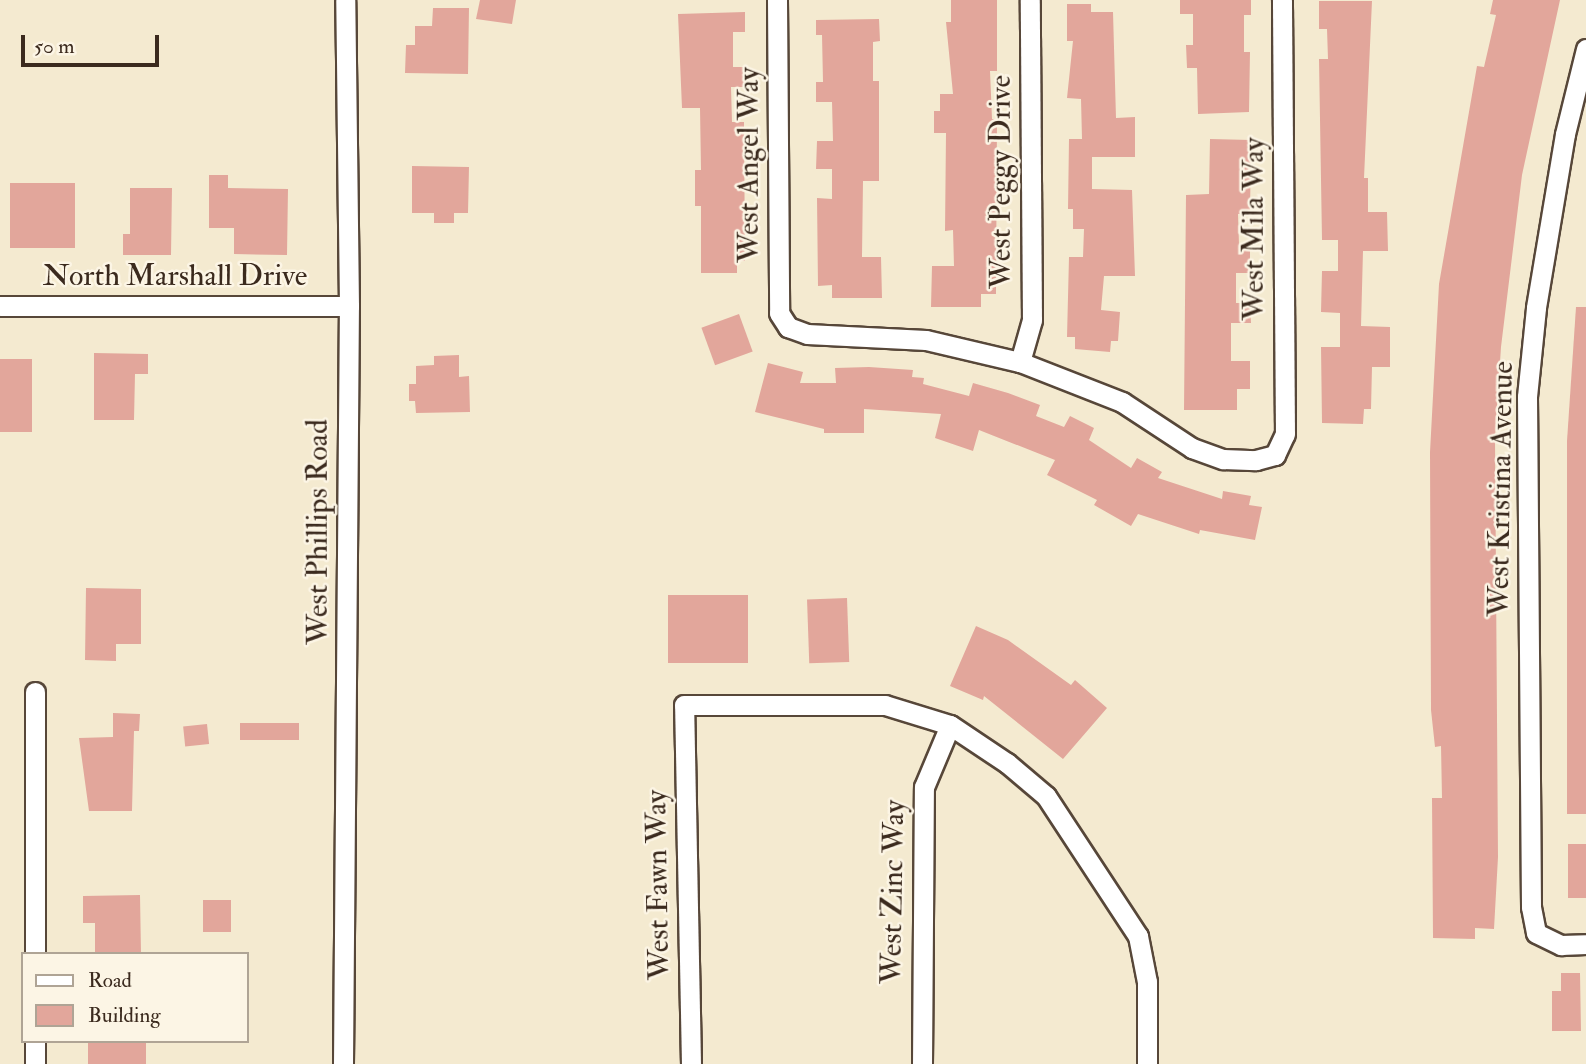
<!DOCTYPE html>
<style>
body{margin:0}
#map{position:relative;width:1586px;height:1064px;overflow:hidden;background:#f4ead0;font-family:"IM FELL Double Pica",serif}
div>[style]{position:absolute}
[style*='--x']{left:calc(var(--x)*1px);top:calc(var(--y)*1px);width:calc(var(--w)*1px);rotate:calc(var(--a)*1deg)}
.building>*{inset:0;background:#e2a69b;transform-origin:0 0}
.roads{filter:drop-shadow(2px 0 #574739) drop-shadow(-2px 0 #574739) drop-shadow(0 2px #574739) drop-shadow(0 -2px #574739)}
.minor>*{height:19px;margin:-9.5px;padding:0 9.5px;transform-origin:9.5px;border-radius:9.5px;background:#fff}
span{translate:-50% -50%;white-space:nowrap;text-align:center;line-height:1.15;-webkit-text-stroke:5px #fcf5e5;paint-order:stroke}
.street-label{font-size:30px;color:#3b2a1e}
.legend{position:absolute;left:21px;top:952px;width:228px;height:91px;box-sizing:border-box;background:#fcf5e5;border:2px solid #afa495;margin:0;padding:9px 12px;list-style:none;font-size:21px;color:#3b2a1e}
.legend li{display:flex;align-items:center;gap:14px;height:35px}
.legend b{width:35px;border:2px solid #afa495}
.scale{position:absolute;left:21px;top:35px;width:138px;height:32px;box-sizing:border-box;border:4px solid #3b2a1e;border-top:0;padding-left:9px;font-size:21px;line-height:24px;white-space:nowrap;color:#3b2a1e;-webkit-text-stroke:5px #fcf5e5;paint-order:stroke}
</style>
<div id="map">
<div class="building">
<i style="clip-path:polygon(480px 0,516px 0,512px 24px,476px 19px)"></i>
<i style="clip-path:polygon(951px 0,997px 0,997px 71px,990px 71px,992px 119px,997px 119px,996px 294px,981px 294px,981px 307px,931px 307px,932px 266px,954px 266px,953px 230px,945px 231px,946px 133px,934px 133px,934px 111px,940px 111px,940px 94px,953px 94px,946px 22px,951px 22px)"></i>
<i style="clip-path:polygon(1180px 0,1251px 0,1251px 15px,1244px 15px,1244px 52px,1250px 52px,1249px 112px,1198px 114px,1197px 68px,1187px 68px,1186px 45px,1193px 45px,1193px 14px,1180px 14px)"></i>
<i style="clip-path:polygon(1493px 0,1560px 0,1522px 175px,1501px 347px,1495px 438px,1498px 857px,1494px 929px,1475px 928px,1475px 939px,1433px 938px,1432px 798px,1442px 798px,1441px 746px,1435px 747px,1431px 710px,1430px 452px,1439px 284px,1477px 66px,1484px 67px,1496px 15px,1490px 14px)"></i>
<i style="clip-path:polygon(1319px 1px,1372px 1px,1364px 178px,1368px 178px,1368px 212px,1387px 212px,1388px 251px,1363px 251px,1361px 326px,1390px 327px,1390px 367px,1372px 367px,1371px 409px,1364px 409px,1363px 424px,1322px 423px,1321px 347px,1340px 347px,1340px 313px,1321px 312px,1322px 271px,1338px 271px,1338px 240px,1322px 240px,1319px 59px,1328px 59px,1327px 29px,1319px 29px)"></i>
<i style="clip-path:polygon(1067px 4px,1091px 4px,1091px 12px,1113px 12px,1116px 118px,1135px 117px,1135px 157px,1092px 157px,1092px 189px,1132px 190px,1135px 276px,1104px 276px,1101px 310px,1120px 312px,1118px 341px,1111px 341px,1110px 352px,1075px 349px,1075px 337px,1067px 337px,1069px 257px,1083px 257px,1084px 229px,1073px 229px,1073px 209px,1068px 209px,1069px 139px,1082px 139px,1081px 99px,1067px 98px,1073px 41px,1067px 41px)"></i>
<i style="clip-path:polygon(433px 8px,469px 8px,468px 74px,405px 73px,406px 45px,415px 45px,415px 26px,432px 26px)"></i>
<i style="clip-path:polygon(745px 12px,745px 32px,733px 32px,733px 67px,744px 67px,745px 87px,731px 87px,732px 122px,744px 122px,745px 261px,737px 261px,737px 273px,701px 273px,701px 206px,695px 206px,695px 170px,701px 170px,700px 108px,682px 108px,678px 14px)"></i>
<i style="clip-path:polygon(879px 19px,880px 41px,873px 42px,873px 81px,879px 81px,879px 181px,863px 181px,862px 257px,881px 257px,882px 298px,832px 298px,832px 285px,818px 286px,817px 198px,832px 199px,832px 169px,816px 169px,817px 141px,833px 141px,832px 102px,816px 102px,816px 82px,823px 82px,822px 35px,816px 35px,816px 20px)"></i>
<i style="clip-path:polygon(1210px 139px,1251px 140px,1250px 214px,1238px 214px,1239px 245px,1250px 245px,1250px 273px,1236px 273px,1236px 303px,1250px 303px,1251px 323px,1231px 323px,1231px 361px,1250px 361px,1250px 389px,1237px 389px,1237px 410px,1184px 410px,1186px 195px,1209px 194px)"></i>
<i style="clip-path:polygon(412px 166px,469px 167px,468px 213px,454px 213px,454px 223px,434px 223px,434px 213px,412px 213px)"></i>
<i style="clip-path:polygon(209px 175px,228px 175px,228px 188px,288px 189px,287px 255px,234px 254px,234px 228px,209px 228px)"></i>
<i style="left:75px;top:183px;width:65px;height:65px;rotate:90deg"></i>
<i style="clip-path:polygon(130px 188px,172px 188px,171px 255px,123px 255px,123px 234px,130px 234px)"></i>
<i style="clip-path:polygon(1576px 307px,1586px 307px,1586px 814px,1567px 814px,1567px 441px)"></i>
<i style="left:739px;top:314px;width:40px;height:40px;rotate:70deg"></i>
<i style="clip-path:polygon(94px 353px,148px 354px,148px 374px,135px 374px,134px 420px,94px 420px)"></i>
<i style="clip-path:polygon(459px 355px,459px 377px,469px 376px,470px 412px,416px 413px,415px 401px,409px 401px,409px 384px,416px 384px,416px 366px,434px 365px,434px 356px)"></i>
<i style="left:0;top:359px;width:32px;height:73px"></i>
<i style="clip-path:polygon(768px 363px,803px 372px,800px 383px,836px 383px,835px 368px,869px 367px,913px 370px,912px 377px,924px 378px,923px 384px,969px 396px,973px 383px,1008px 393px,1040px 405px,1036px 416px,1064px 427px,1070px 416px,1094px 428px,1089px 440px,1131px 468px,1137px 458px,1162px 472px,1158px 478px,1222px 499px,1223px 491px,1251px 496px,1249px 505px,1262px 507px,1255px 540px,1200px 530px,1199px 534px,1138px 514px,1131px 526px,1094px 505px,1097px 500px,1047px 475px,1055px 460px,979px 430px,973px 451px,935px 438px,941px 414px,864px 409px,864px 433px,824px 433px,824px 429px,755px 412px)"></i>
<i style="clip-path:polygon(86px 588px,141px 589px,141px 644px,116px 644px,116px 661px,85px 660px)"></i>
<i style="left:668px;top:595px;width:80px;height:68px"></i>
<i style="left:847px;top:598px;width:64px;height:40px;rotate:88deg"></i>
<i style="clip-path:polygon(976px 626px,1008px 640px,1071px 685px,1075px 680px,1107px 708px,1063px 759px,984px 696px,983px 700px,950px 686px)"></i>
<i style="clip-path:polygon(113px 713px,140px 714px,139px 731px,134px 731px,132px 811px,89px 811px,79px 738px,113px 737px)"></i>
<i style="left:299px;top:723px;width:17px;height:59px;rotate:90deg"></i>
<i style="left:207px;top:724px;width:20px;height:24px;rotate:84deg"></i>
<i style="left:1568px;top:844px;width:18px;height:54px"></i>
<i style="clip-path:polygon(140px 895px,141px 954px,95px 954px,95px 923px,83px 923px,83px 896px)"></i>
<i style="left:203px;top:900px;width:28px;height:32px"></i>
<i style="clip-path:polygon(1561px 973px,1580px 973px,1581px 1031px,1552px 1031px,1552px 991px,1561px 991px)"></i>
<i style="left:88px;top:1041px;width:58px;height:23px"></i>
</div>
<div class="roads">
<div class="minor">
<i style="--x:777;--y:0;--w:313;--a:89.6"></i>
<i style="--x:779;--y:313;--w:17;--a:57"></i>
<i style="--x:788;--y:327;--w:20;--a:20"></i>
<i style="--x:807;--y:334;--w:119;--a:2.9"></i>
<i style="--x:926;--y:340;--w:97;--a:13.2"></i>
<i style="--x:1020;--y:362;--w:110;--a:21.4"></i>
<i style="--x:1122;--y:402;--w:84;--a:33.3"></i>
<i style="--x:1192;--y:448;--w:33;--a:20"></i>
<i style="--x:1223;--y:459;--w:33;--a:2"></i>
<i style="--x:1256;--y:460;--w:20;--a:-15"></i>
<i style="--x:1275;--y:455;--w:23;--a:-65"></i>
<i style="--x:1285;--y:434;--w:434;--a:-90.4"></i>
<i style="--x:1586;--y:49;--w:88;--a:103.9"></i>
<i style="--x:1565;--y:134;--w:176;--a:99.5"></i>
<i style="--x:1536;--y:308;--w:89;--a:95.8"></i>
<i style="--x:1527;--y:397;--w:510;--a:89.55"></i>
<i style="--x:1531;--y:907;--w:26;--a:79"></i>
<i style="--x:1536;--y:933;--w:28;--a:26"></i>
<i style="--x:1561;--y:945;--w:25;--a:-2"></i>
<i style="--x:0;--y:306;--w:349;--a:0"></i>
<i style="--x:1020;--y:362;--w:44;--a:-74.1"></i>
<i style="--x:1032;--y:320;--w:320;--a:-90.4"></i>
<i style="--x:35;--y:954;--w:262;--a:-90"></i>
<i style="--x:35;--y:1064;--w:23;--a:-90"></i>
<i style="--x:343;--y:1064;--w:758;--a:-89.55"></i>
<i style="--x:349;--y:306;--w:306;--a:-90.7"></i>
<i style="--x:691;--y:1064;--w:359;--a:-91.1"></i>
<i style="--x:684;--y:705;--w:201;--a:0"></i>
<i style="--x:885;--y:705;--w:68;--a:17.1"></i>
<i style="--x:950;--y:725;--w:69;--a:33.7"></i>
<i style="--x:1007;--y:763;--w:51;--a:40.2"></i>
<i style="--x:1046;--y:796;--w:168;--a:56.7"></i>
<i style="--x:1138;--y:936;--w:47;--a:78.9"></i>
<i style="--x:1147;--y:982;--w:82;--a:90"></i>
<i style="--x:922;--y:1064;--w:277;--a:-89.6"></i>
<i style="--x:924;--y:787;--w:67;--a:-67.2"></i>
</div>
</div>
<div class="street-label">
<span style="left:749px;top:165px;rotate:-90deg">West Angel Way</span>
<span style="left:1001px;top:182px;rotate:-90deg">West Peggy Drive</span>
<span style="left:1254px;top:229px;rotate:-90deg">West Mila Way</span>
<span style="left:175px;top:276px">North Marshall Drive</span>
<span style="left:1501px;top:489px;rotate:-89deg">West Kristina Avenue</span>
<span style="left:318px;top:532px;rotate:-90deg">West Phillips Road</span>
<span style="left:658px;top:885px;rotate:-91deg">West Fawn Way</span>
<span style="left:893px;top:892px;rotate:-89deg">West Zinc Way</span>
</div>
<ul class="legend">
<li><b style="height:9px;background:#fff"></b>Road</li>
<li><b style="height:19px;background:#e2a69b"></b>Building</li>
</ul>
<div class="scale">50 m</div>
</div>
